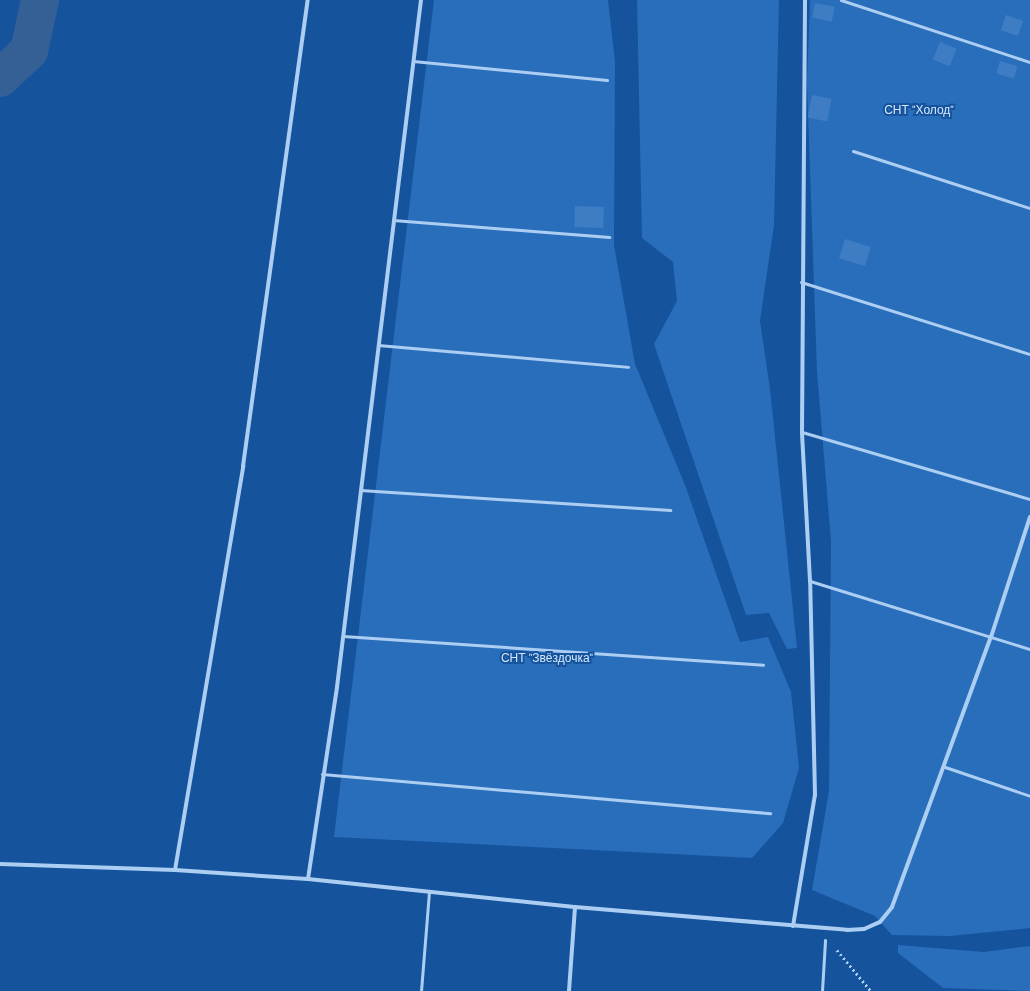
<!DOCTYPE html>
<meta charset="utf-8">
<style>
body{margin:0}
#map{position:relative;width:1030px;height:991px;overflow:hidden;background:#15539d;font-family:"DM Sans",sans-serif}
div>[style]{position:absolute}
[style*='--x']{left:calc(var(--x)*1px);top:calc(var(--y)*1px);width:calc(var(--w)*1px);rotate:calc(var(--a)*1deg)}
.green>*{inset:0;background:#296ebb}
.river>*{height:38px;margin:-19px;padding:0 19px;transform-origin:19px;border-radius:19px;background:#346096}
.building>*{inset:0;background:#3e7dc4;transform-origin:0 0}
.path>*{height:2.5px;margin-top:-1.25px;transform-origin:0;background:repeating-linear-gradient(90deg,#adcef3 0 2px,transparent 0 5px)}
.service>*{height:3px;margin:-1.5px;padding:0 1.5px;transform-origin:1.5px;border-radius:1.5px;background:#adcef3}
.minor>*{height:4px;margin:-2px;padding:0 2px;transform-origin:2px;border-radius:2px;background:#adcef3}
span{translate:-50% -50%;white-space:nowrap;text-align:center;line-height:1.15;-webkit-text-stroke:4px #15539d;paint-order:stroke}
.park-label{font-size:12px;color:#d5e8fd}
</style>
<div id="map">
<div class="green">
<i style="clip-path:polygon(434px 0,608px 0,615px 62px,614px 245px,635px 364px,685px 485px,740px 642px,768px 637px,791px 692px,799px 768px,783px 823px,752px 858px,334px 837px)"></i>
<i style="clip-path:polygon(637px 0,779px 0,774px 225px,760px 321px,770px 389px,797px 648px,787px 649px,769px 613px,746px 615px,654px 344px,677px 301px,673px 262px,642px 238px)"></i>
<i style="clip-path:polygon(810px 0,1030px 0,1030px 928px,950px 936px,892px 935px,875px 916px,812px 890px,829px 791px,831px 541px,817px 372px,807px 83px)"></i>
<i style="clip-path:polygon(898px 945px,984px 952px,1030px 946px,1030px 991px,943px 988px,898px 953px)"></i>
</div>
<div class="river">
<i style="--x:0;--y:78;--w:40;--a:-43"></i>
<i style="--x:29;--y:51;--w:52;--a:-77.8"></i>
</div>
<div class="building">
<i style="left:815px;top:3px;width:20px;height:15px;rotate:11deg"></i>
<i style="left:1006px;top:15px;width:18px;height:16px;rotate:19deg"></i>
<i style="left:940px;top:42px;width:18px;height:19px;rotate:22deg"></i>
<i style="left:1000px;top:61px;width:18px;height:13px;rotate:16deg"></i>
<i style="left:812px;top:95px;width:20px;height:23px;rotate:11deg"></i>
<i style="left:575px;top:206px;width:29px;height:21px;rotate:2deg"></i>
<i style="left:845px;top:239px;width:27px;height:20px;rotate:17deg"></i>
</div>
<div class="path">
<i style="--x:837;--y:950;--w:53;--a:50.3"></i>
</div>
<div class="service">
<i style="--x:841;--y:0;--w:199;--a:18.2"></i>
<i style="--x:413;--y:61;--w:195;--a:5.6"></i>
<i style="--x:853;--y:151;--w:186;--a:17.9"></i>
<i style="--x:393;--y:220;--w:217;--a:4.5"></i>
<i style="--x:801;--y:282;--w:240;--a:17.5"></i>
<i style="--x:378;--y:345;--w:251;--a:5"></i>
<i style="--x:802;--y:432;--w:238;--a:16.4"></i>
<i style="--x:360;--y:490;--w:311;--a:3.7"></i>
<i style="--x:810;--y:581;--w:230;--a:17.2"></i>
<i style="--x:343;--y:636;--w:421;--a:3.9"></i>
<i style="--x:945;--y:767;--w:90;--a:18.8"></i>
<i style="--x:322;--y:774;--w:450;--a:5"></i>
<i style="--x:421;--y:991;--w:100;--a:-85.4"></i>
<i style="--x:822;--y:991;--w:51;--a:-86.6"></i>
</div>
<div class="minor">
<i style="--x:0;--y:864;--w:175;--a:2"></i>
<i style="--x:175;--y:870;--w:133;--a:3.9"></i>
<i style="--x:308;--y:879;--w:268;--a:6"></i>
<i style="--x:575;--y:907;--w:273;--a:4.8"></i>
<i style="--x:847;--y:930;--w:17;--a:-3"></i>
<i style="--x:864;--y:929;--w:17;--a:-24"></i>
<i style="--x:880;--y:922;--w:19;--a:-51"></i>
<i style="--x:892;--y:907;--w:288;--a:-69.9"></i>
<i style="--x:991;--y:637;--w:126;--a:-72"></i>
<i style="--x:175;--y:870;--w:410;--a:-80.4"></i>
<i style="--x:243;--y:466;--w:471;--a:-82.1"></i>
<i style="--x:308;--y:879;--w:194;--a:-81.4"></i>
<i style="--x:337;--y:687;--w:692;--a:-83.03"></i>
<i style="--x:793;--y:926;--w:133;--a:-80.5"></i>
<i style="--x:815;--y:795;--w:214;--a:-91.3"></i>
<i style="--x:810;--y:581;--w:149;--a:-93.1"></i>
<i style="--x:802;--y:432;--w:432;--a:-89.6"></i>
<i style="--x:569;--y:991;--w:84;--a:-85.9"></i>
</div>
<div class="park-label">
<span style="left:919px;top:111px">СНТ "Холод"</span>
<span style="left:547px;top:659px">СНТ "Звёздочка"</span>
</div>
</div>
